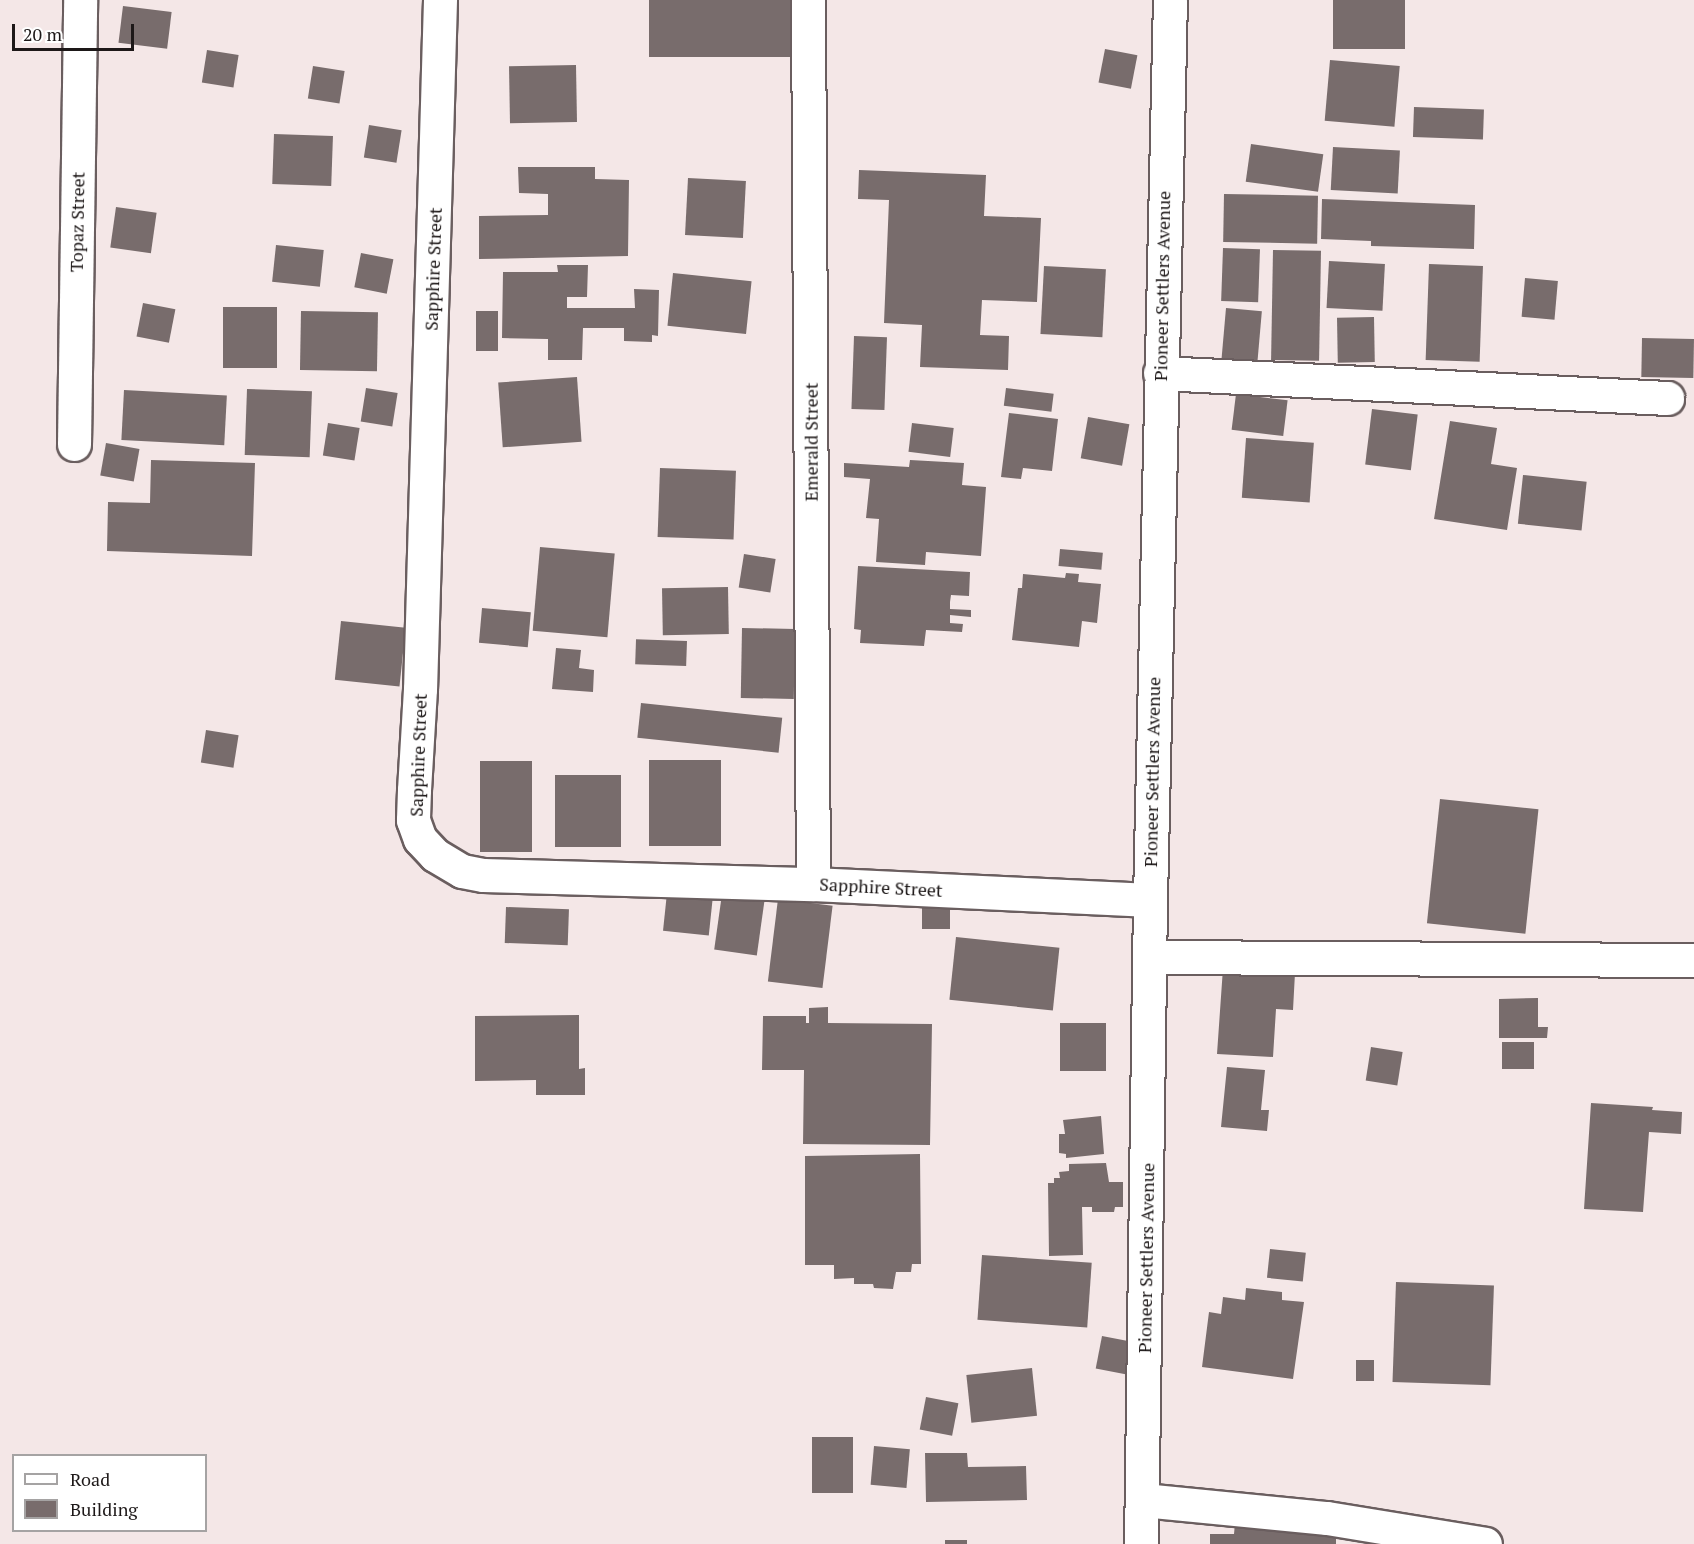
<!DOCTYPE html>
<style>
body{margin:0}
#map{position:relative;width:1694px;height:1544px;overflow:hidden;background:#f4e7e7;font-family:"PT Serif",serif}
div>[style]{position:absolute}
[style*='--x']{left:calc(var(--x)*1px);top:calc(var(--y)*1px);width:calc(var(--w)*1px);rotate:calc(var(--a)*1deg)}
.building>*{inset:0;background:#786c6c;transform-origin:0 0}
.roads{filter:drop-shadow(2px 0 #6a5e5f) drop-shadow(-2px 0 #6a5e5f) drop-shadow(0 2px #6a5e5f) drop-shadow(0 -2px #6a5e5f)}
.minor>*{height:33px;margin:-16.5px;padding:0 16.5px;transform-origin:16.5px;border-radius:16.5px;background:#fff}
.tertiary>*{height:33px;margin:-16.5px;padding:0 16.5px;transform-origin:16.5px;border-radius:16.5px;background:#fff}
span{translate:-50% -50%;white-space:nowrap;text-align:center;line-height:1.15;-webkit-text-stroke:4.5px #fff;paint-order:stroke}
.street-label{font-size:18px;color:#1d1818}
.legend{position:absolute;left:12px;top:1454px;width:195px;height:78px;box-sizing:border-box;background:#fff;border:2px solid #a5a3a3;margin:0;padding:8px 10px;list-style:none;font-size:18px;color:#1d1818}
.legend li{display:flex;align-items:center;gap:12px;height:30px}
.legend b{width:30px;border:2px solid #a5a3a3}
.scale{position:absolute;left:12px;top:24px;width:122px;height:27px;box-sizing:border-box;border:3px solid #1d1818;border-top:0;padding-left:8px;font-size:18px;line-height:21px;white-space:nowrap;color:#1d1818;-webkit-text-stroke:4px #fff;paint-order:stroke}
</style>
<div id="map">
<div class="building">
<i style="left:649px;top:0;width:155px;height:57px"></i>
<i style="left:1333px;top:0;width:72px;height:49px"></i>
<i style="left:123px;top:6px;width:49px;height:37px;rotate:7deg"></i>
<i style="left:1105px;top:49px;width:33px;height:34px;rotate:11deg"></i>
<i style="left:207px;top:50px;width:32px;height:33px;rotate:9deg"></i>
<i style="left:1330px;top:60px;width:70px;height:61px;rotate:5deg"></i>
<i style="left:576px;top:65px;width:57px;height:67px;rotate:89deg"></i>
<i style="left:313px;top:66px;width:32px;height:33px;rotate:9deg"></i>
<i style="left:1414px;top:107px;width:70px;height:30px;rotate:2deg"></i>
<i style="left:369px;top:125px;width:33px;height:33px;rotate:9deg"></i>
<i style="left:274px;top:134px;width:59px;height:50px;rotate:2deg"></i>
<i style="left:1251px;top:144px;width:73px;height:38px;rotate:8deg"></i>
<i style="left:1333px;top:147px;width:67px;height:43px;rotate:3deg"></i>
<i style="clip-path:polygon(518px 167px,595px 167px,595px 179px,629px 180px,628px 256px,479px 259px,479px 216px,548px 215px,548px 194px,519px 193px)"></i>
<i style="clip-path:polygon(859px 170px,986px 175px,984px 216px,1041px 218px,1037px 302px,982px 300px,980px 335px,1009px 336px,1008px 370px,920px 367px,922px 325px,884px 323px,889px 200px,858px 199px)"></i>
<i style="left:688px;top:178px;width:58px;height:57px;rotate:3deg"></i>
<i style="left:1224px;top:194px;width:94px;height:48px;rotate:1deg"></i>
<i style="clip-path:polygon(1322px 199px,1475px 205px,1474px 249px,1371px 246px,1371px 241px,1321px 239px)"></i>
<i style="left:116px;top:207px;width:41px;height:41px;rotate:8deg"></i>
<i style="left:276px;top:245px;width:48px;height:37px;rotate:6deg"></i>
<i style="left:1223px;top:248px;width:37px;height:53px;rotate:2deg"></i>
<i style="left:1273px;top:250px;width:48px;height:110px;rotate:1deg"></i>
<i style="left:361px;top:253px;width:33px;height:35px;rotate:11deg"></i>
<i style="left:1329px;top:261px;width:56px;height:47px;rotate:3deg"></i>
<i style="left:1429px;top:264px;width:54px;height:96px;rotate:2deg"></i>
<i style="clip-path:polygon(557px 265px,588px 265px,587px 297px,567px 297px,567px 308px,635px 308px,634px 289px,659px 290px,658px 336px,652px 335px,652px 342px,624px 341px,624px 328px,583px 328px,582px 360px,548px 360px,548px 339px,502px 338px,503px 272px,558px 272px)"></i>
<i style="left:1044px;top:266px;width:62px;height:68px;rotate:3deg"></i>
<i style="left:673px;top:273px;width:79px;height:53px;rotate:6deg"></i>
<i style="left:1525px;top:278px;width:33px;height:39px;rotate:5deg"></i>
<i style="left:143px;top:303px;width:33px;height:34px;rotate:11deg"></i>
<i style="left:223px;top:307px;width:54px;height:61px"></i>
<i style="left:1226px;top:308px;width:36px;height:51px;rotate:5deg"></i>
<i style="left:301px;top:311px;width:77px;height:59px;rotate:1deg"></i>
<i style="left:476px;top:311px;width:22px;height:40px"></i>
<i style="left:1374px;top:317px;width:45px;height:37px;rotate:89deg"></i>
<i style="left:854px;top:336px;width:33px;height:73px;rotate:2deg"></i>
<i style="left:1642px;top:338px;width:52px;height:39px;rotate:1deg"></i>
<i style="left:577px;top:377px;width:65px;height:79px;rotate:86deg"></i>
<i style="left:366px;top:388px;width:32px;height:34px;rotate:9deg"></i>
<i style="left:1006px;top:388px;width:48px;height:18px;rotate:7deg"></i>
<i style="left:247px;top:389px;width:65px;height:66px;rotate:2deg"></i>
<i style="left:124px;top:390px;width:103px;height:50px;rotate:3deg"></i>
<i style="left:1236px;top:394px;width:52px;height:36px;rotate:7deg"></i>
<i style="left:1372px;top:409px;width:46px;height:56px;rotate:7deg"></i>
<i style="clip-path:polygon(1009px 413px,1058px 419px,1052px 471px,1023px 468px,1021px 479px,1001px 477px)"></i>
<i style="left:1088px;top:417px;width:42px;height:42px;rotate:10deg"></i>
<i style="clip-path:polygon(1450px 421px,1497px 428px,1491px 464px,1517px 468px,1507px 530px,1434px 519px)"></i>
<i style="left:328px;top:423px;width:32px;height:33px;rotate:9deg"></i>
<i style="left:912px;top:423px;width:42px;height:29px;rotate:7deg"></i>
<i style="left:1246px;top:438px;width:68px;height:60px;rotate:4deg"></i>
<i style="left:106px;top:443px;width:34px;height:33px;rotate:10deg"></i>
<i style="clip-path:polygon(151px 460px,255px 463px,252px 556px,107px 551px,108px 502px,150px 503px)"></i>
<i style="clip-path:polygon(910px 460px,964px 463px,962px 485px,986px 487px,981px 556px,926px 552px,925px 565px,876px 562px,879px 519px,866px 518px,870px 479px,844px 477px,844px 463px,909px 467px)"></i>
<i style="left:660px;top:468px;width:76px;height:69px;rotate:2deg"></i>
<i style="left:1523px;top:475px;width:64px;height:49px;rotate:6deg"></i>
<i style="left:540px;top:547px;width:75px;height:84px;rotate:5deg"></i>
<i style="left:1060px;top:549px;width:43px;height:17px;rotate:5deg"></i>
<i style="left:744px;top:554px;width:32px;height:34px;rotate:9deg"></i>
<i style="clip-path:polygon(858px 566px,970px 572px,969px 596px,951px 595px,950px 602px,950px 609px,971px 610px,971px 617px,950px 615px,950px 623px,963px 624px,962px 632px,926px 630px,924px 646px,860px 643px,861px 630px,854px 629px)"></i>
<i style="clip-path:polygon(1066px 573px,1079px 574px,1078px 582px,1101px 584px,1097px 623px,1082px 621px,1079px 647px,1012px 640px,1018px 588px,1022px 588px,1023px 574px,1065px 578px)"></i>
<i style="left:728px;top:587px;width:47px;height:66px;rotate:89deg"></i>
<i style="left:482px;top:608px;width:49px;height:35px;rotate:5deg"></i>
<i style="left:341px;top:621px;width:65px;height:59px;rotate:6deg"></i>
<i style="left:742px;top:628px;width:53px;height:70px;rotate:1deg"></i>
<i style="left:687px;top:641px;width:25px;height:51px;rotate:92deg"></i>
<i style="clip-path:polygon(556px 648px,581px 650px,579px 668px,594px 670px,593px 692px,552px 689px)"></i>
<i style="left:641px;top:703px;width:142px;height:35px;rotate:6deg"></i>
<i style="left:206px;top:730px;width:33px;height:33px;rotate:9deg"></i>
<i style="left:721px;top:760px;width:86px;height:72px;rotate:90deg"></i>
<i style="left:480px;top:761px;width:52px;height:91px"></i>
<i style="left:555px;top:775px;width:66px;height:72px"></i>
<i style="left:1440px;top:799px;width:99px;height:125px;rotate:6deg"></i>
<i style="left:667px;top:893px;width:46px;height:38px;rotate:6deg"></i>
<i style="left:722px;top:894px;width:43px;height:56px;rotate:8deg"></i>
<i style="left:778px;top:899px;width:55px;height:83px;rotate:7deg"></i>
<i style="left:950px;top:901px;width:28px;height:28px;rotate:90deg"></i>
<i style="left:506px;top:907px;width:63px;height:36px;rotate:2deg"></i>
<i style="left:956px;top:937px;width:104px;height:63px;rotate:6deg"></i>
<i style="clip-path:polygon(1223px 968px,1295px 973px,1293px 1010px,1276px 1009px,1273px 1057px,1217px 1054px)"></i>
<i style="clip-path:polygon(1538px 998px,1538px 1027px,1548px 1027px,1547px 1038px,1499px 1038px,1499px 999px)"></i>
<i style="clip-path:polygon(828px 1007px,828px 1023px,932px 1024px,930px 1145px,803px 1144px,804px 1070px,762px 1070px,763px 1016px,806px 1016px,806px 1023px,809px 1023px,809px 1008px)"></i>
<i style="clip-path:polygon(579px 1015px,579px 1069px,585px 1068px,585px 1095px,536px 1095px,536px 1080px,475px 1081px,475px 1016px)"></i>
<i style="left:1106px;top:1023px;width:48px;height:46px;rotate:90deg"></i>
<i style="left:1502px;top:1042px;width:32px;height:27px"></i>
<i style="left:1371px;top:1047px;width:32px;height:34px;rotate:9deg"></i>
<i style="clip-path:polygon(1227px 1067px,1265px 1070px,1261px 1110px,1269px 1110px,1267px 1131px,1221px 1127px)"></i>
<i style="clip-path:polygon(1591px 1103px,1653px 1107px,1652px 1110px,1682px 1112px,1681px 1134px,1649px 1132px,1643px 1212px,1584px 1209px)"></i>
<i style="clip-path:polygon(1101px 1116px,1104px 1154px,1066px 1158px,1066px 1154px,1059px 1153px,1059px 1134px,1065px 1134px,1063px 1120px)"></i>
<i style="clip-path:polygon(920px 1154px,921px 1264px,912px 1264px,911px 1272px,896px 1272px,893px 1289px,874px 1288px,873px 1284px,854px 1284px,854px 1278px,834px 1279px,834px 1265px,805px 1265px,805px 1156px)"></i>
<i style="clip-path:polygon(1106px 1163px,1109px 1182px,1123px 1182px,1123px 1207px,1115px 1207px,1114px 1212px,1092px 1212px,1092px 1207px,1082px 1207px,1083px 1255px,1049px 1256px,1048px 1183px,1054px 1183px,1054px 1178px,1060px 1178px,1059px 1172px,1069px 1171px,1069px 1164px)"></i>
<i style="left:1270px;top:1249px;width:36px;height:29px;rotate:6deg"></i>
<i style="left:982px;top:1255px;width:110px;height:65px;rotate:4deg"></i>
<i style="left:1396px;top:1282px;width:98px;height:100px;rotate:2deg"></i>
<i style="clip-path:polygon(1246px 1288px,1282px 1292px,1282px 1300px,1304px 1302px,1293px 1379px,1202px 1367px,1209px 1312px,1221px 1314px,1223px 1297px,1245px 1300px)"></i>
<i style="left:1102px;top:1336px;width:33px;height:33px;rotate:11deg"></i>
<i style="left:1356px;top:1360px;width:18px;height:21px"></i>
<i style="left:1032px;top:1368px;width:48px;height:66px;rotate:84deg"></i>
<i style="left:926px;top:1397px;width:33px;height:33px;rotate:11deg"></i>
<i style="left:812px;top:1437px;width:41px;height:56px"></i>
<i style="left:874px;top:1446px;width:36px;height:39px;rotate:5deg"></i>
<i style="clip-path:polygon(925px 1453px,967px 1453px,968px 1467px,1026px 1466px,1027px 1500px,926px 1502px)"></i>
<i style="clip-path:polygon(1235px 1523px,1336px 1527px,1336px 1544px,1210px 1544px,1210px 1534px,1234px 1534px)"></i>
<i style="left:945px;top:1540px;width:22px;height:4px"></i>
</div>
<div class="roads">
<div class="minor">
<i style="--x:440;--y:0;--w:689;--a:91.66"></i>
<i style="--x:420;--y:689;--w:101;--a:93.4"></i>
<i style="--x:414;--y:790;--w:30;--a:92"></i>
<i style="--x:413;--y:820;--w:20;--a:70"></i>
<i style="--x:420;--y:839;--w:22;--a:47"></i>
<i style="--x:435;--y:855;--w:31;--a:31"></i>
<i style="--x:462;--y:871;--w:21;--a:11"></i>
<i style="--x:483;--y:875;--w:330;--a:1.6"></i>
<i style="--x:813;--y:884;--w:337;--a:2.7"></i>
<i style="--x:808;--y:0;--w:884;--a:89.68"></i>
<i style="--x:1160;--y:373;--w:508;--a:2.82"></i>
<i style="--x:74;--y:444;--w:444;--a:-89.2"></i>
<i style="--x:1150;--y:957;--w:544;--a:0.32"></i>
<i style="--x:1143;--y:1500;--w:185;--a:5.6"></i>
<i style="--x:1327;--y:1518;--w:160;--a:9.3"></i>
</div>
<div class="tertiary">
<i style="--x:1141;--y:1544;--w:644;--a:-89.2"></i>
<i style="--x:1150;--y:900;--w:900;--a:-88.73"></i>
</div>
</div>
<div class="street-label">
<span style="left:77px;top:222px;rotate:-89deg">Topaz Street</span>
<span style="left:433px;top:269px;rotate:-88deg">Sapphire Street</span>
<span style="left:1162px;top:286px;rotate:-89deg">Pioneer Settlers Avenue</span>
<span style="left:811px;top:442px;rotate:-90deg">Emerald Street</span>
<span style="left:418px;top:755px;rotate:-88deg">Sapphire Street</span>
<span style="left:1152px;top:772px;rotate:-89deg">Pioneer Settlers Avenue</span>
<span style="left:881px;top:887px;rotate:3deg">Sapphire Street</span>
<span style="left:1146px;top:1258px;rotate:-89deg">Pioneer Settlers Avenue</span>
</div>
<ul class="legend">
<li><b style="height:8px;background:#fff"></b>Road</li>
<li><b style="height:16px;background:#786c6c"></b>Building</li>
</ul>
<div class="scale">20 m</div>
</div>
